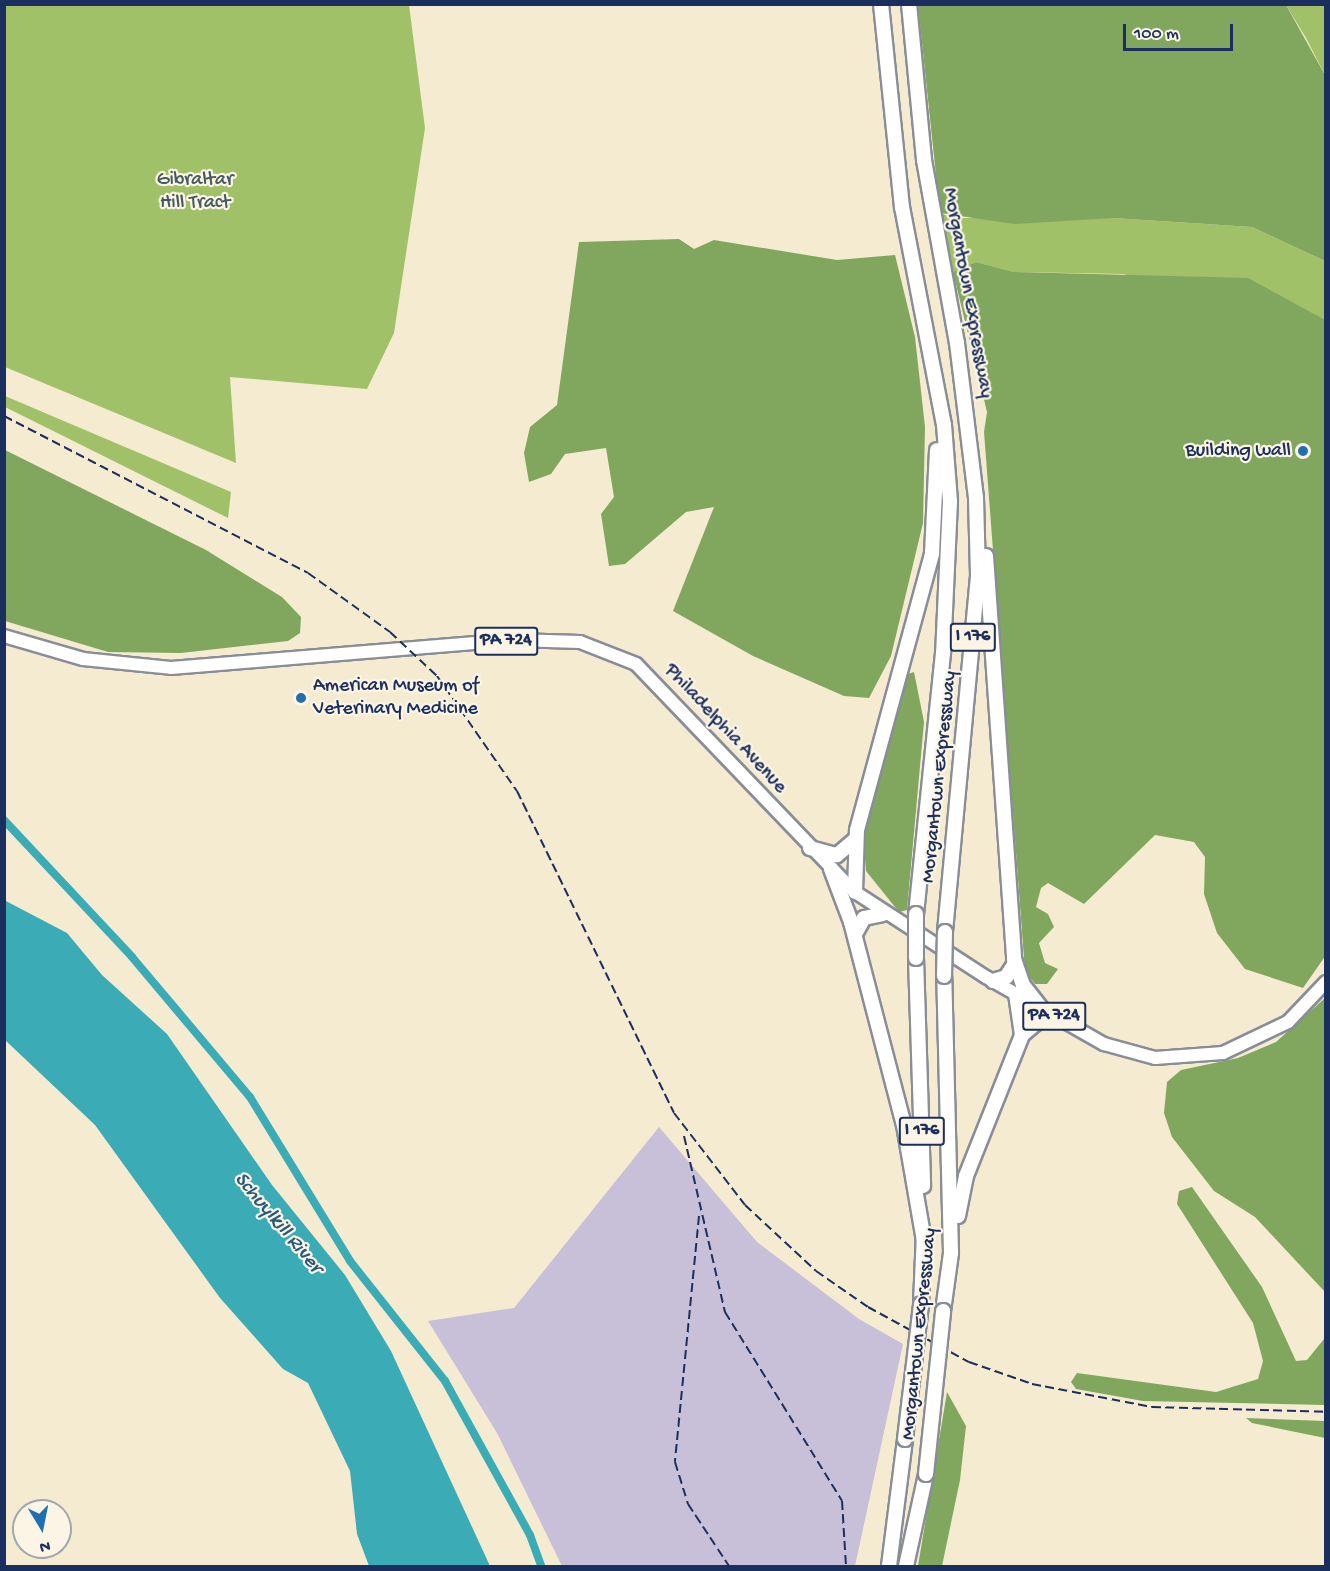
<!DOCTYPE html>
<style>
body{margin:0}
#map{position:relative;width:1330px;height:1571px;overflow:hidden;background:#f4ebd1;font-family:"Gochi Hand",sans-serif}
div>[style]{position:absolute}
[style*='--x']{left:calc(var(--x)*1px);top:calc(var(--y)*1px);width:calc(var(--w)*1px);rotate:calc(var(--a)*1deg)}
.industrial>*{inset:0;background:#c8c0d8}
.green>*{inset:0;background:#a1c169}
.forest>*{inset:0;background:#80a75d}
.water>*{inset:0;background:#3bacb6}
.canal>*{height:8px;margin:-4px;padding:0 4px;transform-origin:4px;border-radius:4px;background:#3bacb6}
.roads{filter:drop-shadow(2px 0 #888d98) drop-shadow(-2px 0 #888d98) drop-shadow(0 2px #888d98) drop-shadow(0 -2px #888d98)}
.major>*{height:12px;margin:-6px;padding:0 6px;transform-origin:6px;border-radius:6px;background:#fff}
.highway>*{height:14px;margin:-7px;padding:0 7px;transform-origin:7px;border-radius:7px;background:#fff}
.rail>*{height:2px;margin-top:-1px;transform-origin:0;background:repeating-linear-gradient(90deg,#1b2f5e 0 9px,transparent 0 13.5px)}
.bridges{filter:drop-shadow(2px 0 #888d98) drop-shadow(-2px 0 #888d98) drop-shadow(0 2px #888d98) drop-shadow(0 -2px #888d98)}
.highway-bridge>*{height:14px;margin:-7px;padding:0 7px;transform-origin:7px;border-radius:7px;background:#fff}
.dots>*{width:16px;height:16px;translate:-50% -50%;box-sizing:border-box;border:3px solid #fcf5e5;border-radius:50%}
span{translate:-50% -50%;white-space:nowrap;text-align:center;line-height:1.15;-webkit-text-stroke:4.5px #fcf5e5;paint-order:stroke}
.shield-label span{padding:2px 4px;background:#fcf5e5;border:2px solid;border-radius:4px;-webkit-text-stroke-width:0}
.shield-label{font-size:18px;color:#1b2f5e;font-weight:700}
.park-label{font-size:20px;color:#435b61}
.street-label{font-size:20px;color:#1b2f5e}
.poi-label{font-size:20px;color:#1b2f5e}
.right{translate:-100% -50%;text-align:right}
.left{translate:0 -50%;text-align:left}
.water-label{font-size:21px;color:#265b7d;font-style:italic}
.frame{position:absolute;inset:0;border:6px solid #1b2f5e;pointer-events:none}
.north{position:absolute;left:12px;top:1499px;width:60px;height:60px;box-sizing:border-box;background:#fcf5e5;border:2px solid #a2a6af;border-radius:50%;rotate:170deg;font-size:16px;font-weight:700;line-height:24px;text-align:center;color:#1b2f5e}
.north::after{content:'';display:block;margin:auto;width:21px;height:27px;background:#1f6fb2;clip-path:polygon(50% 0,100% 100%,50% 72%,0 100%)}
.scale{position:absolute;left:1123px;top:24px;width:110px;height:27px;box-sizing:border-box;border:3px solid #1b2f5e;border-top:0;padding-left:8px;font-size:18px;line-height:21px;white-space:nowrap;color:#1b2f5e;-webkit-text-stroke:4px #fcf5e5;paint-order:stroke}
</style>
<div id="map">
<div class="industrial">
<i style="clip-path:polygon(659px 1127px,757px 1242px,859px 1319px,903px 1344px,855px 1566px,562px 1566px,497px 1433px,428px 1321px,514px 1308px)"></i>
</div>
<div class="green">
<i style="clip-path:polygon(5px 4px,409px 5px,425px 128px,394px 333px,367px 389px,230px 377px,236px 463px,5px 367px)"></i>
<i style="clip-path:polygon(1286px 5px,1325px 5px,1325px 75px,1306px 38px)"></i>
<i style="clip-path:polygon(940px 213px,954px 218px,1113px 218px,1252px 227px,1325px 261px,1325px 321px,1123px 274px,1014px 272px,976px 262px,953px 272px)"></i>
<i style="clip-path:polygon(5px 396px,231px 492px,228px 518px,5px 407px)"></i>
</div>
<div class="forest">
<i style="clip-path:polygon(918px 5px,1286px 5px,1325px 75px,1325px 261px,1252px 227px,1113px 218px,1014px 224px,940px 213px)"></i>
<i style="clip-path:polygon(679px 239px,694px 249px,714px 240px,837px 260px,895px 255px,915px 337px,925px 427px,923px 523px,891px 656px,869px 698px,844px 696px,753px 656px,673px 611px,714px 507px,686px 512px,625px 564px,609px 566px,601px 514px,614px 497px,606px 448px,565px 454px,551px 474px,529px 482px,524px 453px,530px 427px,557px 405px,579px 242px)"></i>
<i style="clip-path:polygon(976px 262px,1014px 272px,1248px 278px,1325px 320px,1326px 955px,1303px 988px,1245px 969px,1217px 933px,1204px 894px,1205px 857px,1194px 842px,1155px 835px,1084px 904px,1048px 883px,1041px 888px,1036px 907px,1048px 914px,1054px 927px,1039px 943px,1045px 963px,1058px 969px,1047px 984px,1035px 984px,1025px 971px,984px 432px,987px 412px,953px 272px)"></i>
<i style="clip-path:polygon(5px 450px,206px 550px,282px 597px,301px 617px,300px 633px,288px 641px,181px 653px,108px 652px,5px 621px)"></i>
<i style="clip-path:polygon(914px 672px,924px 722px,907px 910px,899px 912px,866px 871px,863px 837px,905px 675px)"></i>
<i style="clip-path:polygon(1325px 998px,1325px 1292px,1255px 1217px,1214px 1191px,1172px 1137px,1164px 1113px,1167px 1082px,1181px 1070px,1238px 1058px,1276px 1042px)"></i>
<i style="clip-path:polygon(1192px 1187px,1262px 1287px,1296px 1361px,1307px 1360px,1324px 1339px,1325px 1320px,1325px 1405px,1143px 1401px,1076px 1389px,1071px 1382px,1077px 1373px,1216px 1392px,1258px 1379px,1263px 1361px,1253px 1323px,1177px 1204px,1179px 1191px)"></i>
<i style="clip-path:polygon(947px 1392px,966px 1426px,960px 1480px,942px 1566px,918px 1566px)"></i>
<i style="clip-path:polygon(1246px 1418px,1325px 1421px,1325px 1438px,1252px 1423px)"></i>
</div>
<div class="water">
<i style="clip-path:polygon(4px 900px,67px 933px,102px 975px,167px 1034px,272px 1185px,345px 1275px,391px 1351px,490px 1566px,369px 1566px,357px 1534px,350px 1471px,308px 1383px,283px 1369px,220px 1298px,95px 1125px,5px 1040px)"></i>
</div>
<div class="canal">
<i style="--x:4;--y:820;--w:187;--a:46.9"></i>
<i style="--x:132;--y:957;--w:183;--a:49.9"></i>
<i style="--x:250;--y:1097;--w:192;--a:58.6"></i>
<i style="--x:350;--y:1261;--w:153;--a:51.6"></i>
<i style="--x:445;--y:1381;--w:176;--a:61.1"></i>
<i style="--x:530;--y:1535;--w:33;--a:70"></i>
</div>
<div class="roads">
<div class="major">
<i style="--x:4;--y:636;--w:82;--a:16.2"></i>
<i style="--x:83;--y:659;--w:88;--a:5.8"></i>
<i style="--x:171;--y:668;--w:344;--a:-4.7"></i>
<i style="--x:514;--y:640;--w:66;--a:1.7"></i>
<i style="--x:580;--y:642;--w:60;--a:21.4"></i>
<i style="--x:636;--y:664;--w:316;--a:46.2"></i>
<i style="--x:855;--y:892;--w:156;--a:33"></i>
<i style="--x:986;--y:977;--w:136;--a:29.6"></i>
<i style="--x:1104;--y:1044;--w:53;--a:15.4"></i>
<i style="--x:1155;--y:1058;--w:68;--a:-4.2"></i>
<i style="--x:1223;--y:1053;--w:72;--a:-25.5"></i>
<i style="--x:1288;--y:1022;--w:55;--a:-46.5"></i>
</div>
<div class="highway">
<i style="--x:881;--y:4;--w:204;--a:84.1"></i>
<i style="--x:902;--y:207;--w:222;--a:79.1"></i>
<i style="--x:944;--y:425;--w:76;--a:85.5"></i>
<i style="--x:950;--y:501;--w:152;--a:92.6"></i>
<i style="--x:943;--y:653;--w:262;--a:95.9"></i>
<i style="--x:909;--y:4;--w:157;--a:84.5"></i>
<i style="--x:924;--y:160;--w:186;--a:79.8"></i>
<i style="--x:957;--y:343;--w:156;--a:83"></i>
<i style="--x:976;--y:498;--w:78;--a:88.5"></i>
<i style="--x:978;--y:576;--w:358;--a:95.3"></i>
<i style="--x:986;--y:556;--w:404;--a:86"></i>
<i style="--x:1014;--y:959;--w:28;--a:71"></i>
<i style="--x:1023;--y:985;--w:31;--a:52"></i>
<i style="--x:810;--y:848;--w:28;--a:15"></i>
<i style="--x:837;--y:855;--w:23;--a:-40"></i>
<i style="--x:831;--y:869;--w:57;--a:69.3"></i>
<i style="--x:851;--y:922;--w:210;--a:75.4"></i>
<i style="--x:904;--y:1125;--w:118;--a:80.2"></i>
<i style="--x:855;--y:892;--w:62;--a:-88.2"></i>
<i style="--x:857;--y:830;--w:287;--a:-74.8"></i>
<i style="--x:932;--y:553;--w:103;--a:-87.2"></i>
<i style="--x:855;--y:934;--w:18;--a:-61"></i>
<i style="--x:864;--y:918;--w:19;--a:-12"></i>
<i style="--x:916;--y:958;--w:228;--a:88.2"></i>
<i style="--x:993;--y:981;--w:14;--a:-17"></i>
<i style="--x:1006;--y:977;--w:17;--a:-57"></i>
<i style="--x:1022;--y:1035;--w:23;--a:-40"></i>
<i style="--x:1040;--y:1020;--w:15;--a:-11"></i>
<i style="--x:958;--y:1216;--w:41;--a:-78.7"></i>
<i style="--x:966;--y:1176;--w:152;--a:-68.3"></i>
<i style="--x:1022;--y:1035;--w:41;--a:-98.3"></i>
<i style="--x:921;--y:1304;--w:71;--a:-87.6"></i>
<i style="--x:943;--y:1311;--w:59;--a:-82.1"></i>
<i style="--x:951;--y:1253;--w:277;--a:-91.4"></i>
<i style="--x:889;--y:1566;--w:128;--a:-82.8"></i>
<i style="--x:906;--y:1566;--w:94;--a:-77.7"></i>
</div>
</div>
<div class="rail">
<i style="--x:4;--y:416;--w:342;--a:27.3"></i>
<i style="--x:308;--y:573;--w:101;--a:35.7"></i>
<i style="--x:390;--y:632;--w:64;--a:43.1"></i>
<i style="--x:437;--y:676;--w:140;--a:55.2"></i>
<i style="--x:517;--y:791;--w:358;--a:64"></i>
<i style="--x:674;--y:1113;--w:116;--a:52.3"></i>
<i style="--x:745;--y:1205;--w:97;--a:42.9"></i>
<i style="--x:816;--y:1271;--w:63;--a:34.7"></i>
<i style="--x:868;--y:1307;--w:115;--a:28.6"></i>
<i style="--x:969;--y:1362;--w:67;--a:19.2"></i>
<i style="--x:1032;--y:1384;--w:122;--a:10.9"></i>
<i style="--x:1152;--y:1407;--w:174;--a:1.6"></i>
<i style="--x:684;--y:1136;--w:181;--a:76.9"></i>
<i style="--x:725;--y:1312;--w:222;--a:58.2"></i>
<i style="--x:842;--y:1501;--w:65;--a:86.5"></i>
<i style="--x:699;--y:1216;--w:247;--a:95.6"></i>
<i style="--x:675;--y:1462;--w:44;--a:72.8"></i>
<i style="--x:688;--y:1504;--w:74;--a:56.5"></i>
</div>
<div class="bridges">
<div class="highway-bridge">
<i style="--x:916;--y:958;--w:44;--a:-90"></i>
<i style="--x:944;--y:976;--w:44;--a:-88.7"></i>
<i style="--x:905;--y:1439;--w:136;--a:-83.2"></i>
<i style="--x:926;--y:1474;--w:164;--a:-84"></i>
</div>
</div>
<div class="dots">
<i style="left:1303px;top:451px;background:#1f6fb2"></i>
<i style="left:301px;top:698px;background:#1f6fb2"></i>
</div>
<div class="shield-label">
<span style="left:973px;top:637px">I 176</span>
<span style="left:506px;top:641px">PA 724</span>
<span style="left:1054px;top:1016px">PA 724</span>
<span style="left:922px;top:1131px">I 176</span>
</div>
<div class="park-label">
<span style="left:195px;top:192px">Gibraltar<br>Hill Tract</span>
</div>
<div class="street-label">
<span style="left:967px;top:293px;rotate:80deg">Morgantown Expressway</span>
<span style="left:725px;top:729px;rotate:47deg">Philadelphia Avenue</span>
<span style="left:940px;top:777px;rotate:-84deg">Morgantown Expressway</span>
<span style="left:920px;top:1334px;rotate:-84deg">Morgantown Expressway</span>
</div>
<div class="poi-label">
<span class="right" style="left:1291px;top:451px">Building wall</span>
<span class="left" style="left:313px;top:698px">American Museum of<br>Veterinary Medicine</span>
</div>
<div class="water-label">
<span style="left:277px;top:1224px;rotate:50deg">Schuylkill River</span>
</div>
<div class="frame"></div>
<div class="north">N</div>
<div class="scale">100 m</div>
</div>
